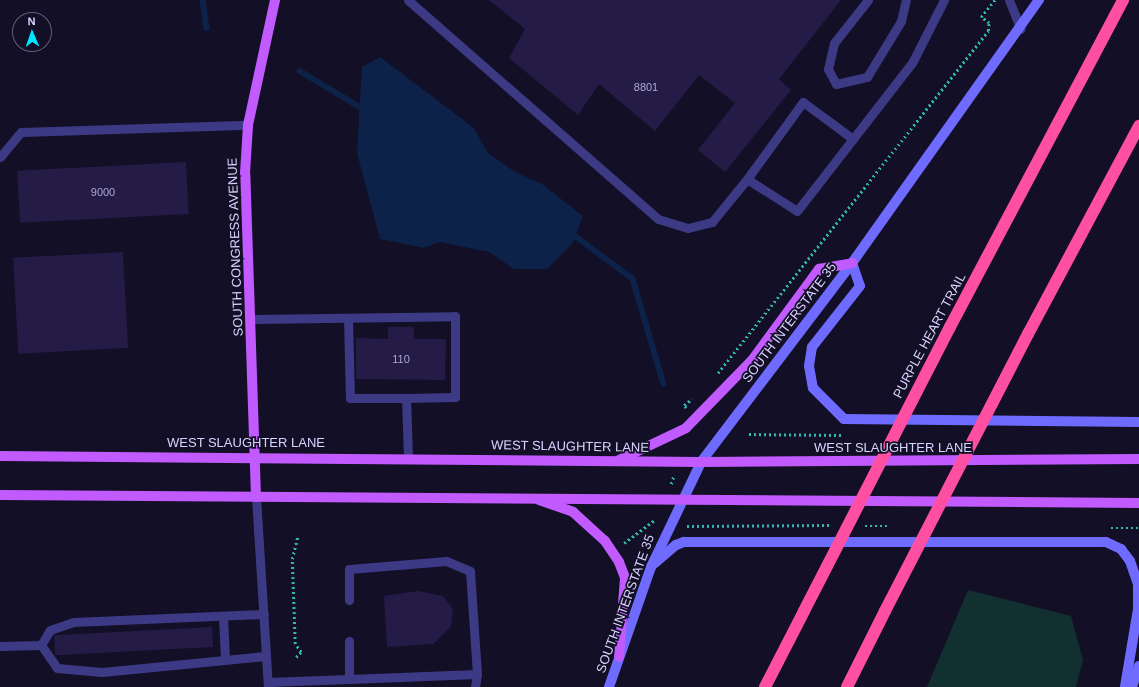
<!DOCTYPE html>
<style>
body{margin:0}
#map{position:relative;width:1139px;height:687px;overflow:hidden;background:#130f26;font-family:Helvetica,sans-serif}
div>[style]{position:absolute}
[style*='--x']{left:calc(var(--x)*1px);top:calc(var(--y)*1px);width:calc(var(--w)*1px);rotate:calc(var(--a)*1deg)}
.green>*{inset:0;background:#12302f}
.water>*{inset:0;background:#0c2248}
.stream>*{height:5.5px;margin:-2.75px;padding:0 2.75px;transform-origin:2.75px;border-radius:2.75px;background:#0c2248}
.building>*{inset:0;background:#241b47;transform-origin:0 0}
.path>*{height:2.5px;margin-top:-1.25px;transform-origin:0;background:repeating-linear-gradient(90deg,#2fb8b0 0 2px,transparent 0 5px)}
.service>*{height:9px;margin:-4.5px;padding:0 4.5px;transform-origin:4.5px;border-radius:4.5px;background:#3d3a85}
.secondary>*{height:10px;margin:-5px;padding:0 5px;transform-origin:5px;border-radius:5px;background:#6f6bff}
.primary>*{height:10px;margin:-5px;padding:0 5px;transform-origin:5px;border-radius:5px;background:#c25bff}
.motorway>*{height:12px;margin:-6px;padding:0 6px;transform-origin:6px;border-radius:6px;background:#ff4fa3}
.motorway-bridge>*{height:12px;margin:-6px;padding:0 6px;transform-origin:6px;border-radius:6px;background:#ff4fa3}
span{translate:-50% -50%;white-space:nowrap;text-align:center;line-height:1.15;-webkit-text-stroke:3.5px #130f26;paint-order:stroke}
.number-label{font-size:11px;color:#aca6d1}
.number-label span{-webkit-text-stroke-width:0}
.street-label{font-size:13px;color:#d9d4ff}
.north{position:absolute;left:12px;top:12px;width:40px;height:40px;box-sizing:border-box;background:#130f26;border:1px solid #625e7d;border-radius:50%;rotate:358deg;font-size:11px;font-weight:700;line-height:16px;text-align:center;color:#d9d4ff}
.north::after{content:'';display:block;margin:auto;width:14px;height:18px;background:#00e5ff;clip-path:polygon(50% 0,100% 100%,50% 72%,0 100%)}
</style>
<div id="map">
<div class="green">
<i style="clip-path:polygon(968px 590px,1071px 616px,1083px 660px,1076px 687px,927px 687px)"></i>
</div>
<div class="water">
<i style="clip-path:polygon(380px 57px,474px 128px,487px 152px,515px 172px,542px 184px,583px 216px,572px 244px,547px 269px,514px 269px,489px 252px,440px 242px,424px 248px,380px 239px,357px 153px,362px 67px)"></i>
</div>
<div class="stream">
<i style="--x:203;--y:0;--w:28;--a:82"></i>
<i style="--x:300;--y:71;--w:76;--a:31"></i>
<i style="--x:570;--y:232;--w:79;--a:36.7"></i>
<i style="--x:633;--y:279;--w:109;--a:73.6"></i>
</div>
<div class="building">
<i style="clip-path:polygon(489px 0,841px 0,779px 79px,791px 90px,725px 172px,698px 150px,735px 103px,699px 75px,655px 131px,599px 84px,578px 115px,509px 58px,525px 29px)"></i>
<i style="left:186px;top:162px;width:52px;height:169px;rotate:87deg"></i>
<i style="left:123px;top:252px;width:96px;height:110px;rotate:87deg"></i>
<i style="clip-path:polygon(388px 327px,414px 327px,414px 339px,446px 339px,445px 380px,356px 379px,356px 338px,388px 339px)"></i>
<i style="clip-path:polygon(418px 591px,443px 596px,453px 609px,451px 627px,433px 644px,387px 647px,384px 596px)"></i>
<i style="left:212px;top:627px;width:20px;height:158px;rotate:87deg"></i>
</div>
<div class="path">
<i style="--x:718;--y:373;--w:436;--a:-51.7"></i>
<i style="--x:988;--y:31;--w:8;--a:-83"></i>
<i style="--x:989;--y:23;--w:10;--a:-143"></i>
<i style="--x:981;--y:17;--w:22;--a:-51"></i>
<i style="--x:686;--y:408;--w:4;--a:-124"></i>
<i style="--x:684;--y:405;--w:10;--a:-37"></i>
<i style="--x:749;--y:434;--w:94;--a:0.6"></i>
<i style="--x:671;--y:484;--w:9;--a:-72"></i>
<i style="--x:687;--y:526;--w:145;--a:-0.4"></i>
<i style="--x:865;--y:526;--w:23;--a:0"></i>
<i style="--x:1111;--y:528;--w:28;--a:0"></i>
<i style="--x:624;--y:543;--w:39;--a:-37"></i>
<i style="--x:296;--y:657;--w:7;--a:-45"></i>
<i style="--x:301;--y:652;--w:10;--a:-127"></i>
<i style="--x:295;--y:644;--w:85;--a:-92"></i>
<i style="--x:292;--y:559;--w:25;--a:-76"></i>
</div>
<div class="service">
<i style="--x:408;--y:0;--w:332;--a:41.2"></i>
<i style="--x:658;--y:219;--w:31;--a:17"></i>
<i style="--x:688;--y:228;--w:25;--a:-14"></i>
<i style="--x:712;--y:222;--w:55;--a:-50.9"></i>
<i style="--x:747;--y:179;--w:59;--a:32.6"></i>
<i style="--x:797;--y:211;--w:187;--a:-52.2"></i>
<i style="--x:912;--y:63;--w:71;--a:-63.1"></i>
<i style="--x:868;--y:0;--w:55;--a:128.3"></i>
<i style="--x:834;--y:43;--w:27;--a:103"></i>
<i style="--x:828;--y:69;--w:17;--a:62"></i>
<i style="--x:836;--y:84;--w:32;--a:-13"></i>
<i style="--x:867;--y:77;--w:66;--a:-58.7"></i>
<i style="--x:901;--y:21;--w:22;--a:-77"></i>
<i style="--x:1009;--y:0;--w:31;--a:68"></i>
<i style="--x:0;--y:157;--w:33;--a:-50"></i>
<i style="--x:21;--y:132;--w:227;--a:-1.8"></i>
<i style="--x:747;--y:179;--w:95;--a:-54"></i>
<i style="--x:803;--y:102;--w:62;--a:36.5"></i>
<i style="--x:348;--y:318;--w:80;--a:88.6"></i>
<i style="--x:350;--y:398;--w:56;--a:0"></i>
<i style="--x:251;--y:319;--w:204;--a:-0.8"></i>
<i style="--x:455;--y:316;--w:81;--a:90"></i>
<i style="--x:455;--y:397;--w:49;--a:178.8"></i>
<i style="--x:406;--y:398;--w:60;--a:88.1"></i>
<i style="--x:256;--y:497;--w:190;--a:86.4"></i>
<i style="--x:223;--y:616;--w:43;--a:87.3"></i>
<i style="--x:349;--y:641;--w:38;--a:90"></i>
<i style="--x:349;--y:679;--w:128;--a:-2.2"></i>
<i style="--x:477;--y:674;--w:103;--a:-93.9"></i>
<i style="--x:470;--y:571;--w:26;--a:-157"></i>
<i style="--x:446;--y:561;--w:97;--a:175.3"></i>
<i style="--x:349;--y:569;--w:31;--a:90"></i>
<i style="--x:41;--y:645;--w:28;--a:55"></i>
<i style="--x:57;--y:668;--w:45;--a:5.1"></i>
<i style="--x:102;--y:672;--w:165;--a:-5.6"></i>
<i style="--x:0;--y:646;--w:41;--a:-1.4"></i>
<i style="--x:41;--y:645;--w:17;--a:-59"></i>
<i style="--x:50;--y:630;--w:24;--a:-19"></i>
<i style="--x:73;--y:622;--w:191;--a:-2.4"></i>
<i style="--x:268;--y:682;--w:81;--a:-2.1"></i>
<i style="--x:475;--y:687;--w:13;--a:-81"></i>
</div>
<div class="secondary">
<i style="--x:852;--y:263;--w:24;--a:71"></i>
<i style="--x:860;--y:286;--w:78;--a:128.2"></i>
<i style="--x:812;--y:347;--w:19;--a:99"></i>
<i style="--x:809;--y:366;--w:22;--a:80"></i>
<i style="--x:813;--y:388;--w:44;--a:45"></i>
<i style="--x:844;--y:419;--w:295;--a:0.6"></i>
<i style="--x:655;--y:563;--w:28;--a:-41"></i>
<i style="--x:676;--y:545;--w:9;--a:-21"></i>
<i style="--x:684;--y:542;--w:422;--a:0"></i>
<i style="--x:1106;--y:542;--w:17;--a:25"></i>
<i style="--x:1121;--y:549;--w:15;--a:53"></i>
<i style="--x:1130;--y:561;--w:24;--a:71"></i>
<i style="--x:1138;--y:584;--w:25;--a:90"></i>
<i style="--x:1138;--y:609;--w:79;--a:99.5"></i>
<i style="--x:609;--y:687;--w:127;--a:-70.7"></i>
<i style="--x:651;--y:567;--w:116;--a:-64.5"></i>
<i style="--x:701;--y:462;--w:250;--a:-52.8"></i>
<i style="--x:852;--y:263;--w:323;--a:-54.6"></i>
<i style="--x:1132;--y:687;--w:22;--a:-72"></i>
</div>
<div class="primary">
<i style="--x:0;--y:456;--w:701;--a:0.49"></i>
<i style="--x:701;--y:462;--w:438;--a:-0.4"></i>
<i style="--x:619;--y:460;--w:74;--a:-25.5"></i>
<i style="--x:686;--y:428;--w:96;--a:-45.8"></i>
<i style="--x:753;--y:359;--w:112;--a:-53.7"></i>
<i style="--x:819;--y:269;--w:34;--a:-10"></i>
<i style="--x:0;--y:495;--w:1139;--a:0.4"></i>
<i style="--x:256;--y:497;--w:324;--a:-91.9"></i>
<i style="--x:245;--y:173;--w:48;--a:-86.4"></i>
<i style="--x:248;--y:125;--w:128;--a:-77.8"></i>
<i style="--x:539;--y:500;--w:36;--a:19"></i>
<i style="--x:573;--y:512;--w:43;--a:42.2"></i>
<i style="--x:605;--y:541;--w:25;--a:56"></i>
<i style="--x:619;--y:562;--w:17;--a:69"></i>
<i style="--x:625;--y:578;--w:79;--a:94.3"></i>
</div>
<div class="motorway">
<i style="--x:950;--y:327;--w:370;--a:-62.1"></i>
<i style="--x:1028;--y:334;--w:236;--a:-61.9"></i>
<i style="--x:765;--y:687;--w:85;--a:-62.8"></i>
<i style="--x:847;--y:687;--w:85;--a:-63.4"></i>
</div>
<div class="motorway-bridge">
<i style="--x:804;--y:611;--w:319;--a:-62.8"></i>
<i style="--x:885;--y:611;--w:312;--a:-62.7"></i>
</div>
<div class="number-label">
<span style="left:646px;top:87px">8801</span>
<span style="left:103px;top:192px">9000</span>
<span style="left:401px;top:359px">110</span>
</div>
<div class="street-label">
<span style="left:236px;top:247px;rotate:-92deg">SOUTH CONGRESS AVENUE</span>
<span style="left:790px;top:323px;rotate:-53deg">SOUTH INTERSTATE 35</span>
<span style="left:930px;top:336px;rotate:-62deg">PURPLE HEART TRAIL</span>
<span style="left:246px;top:443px">WEST SLAUGHTER LANE</span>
<span style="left:570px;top:447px;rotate:1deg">WEST SLAUGHTER LANE</span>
<span style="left:893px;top:448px">WEST SLAUGHTER LANE</span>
<span style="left:626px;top:604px;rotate:-70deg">SOUTH INTERSTATE 35</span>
</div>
<div class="north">N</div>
</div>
